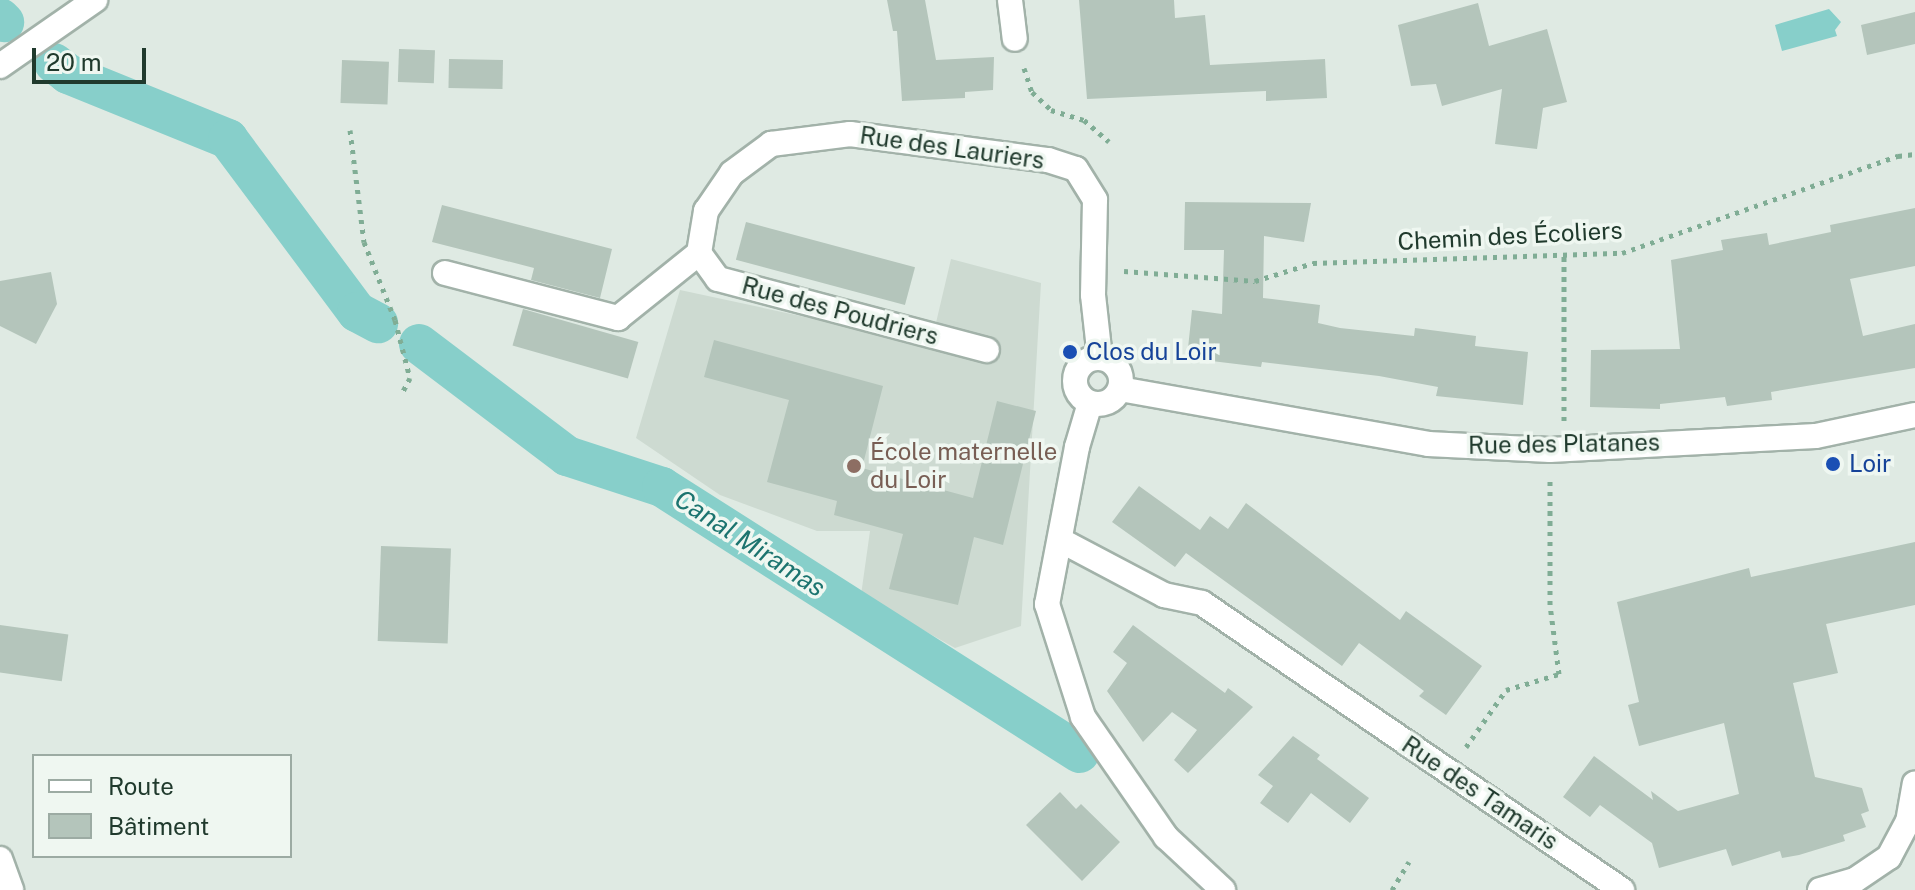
<!DOCTYPE html>
<meta charset="utf-8">
<style>
body{margin:0}
#map{position:relative;width:1915px;height:890px;overflow:hidden;background:#dfeae3;font-family:"Public Sans",sans-serif}
div>[style]{position:absolute}
[style*='--x']{left:calc(var(--x)*1px);top:calc(var(--y)*1px);width:calc(var(--w)*1px);rotate:calc(var(--a)*1deg)}
.built>*{inset:0;background:#cddad1}
.water>*{inset:0;background:#87cfca}
.canal>*{height:40px;margin:-20px;padding:0 20px;transform-origin:20px;border-radius:20px;background:#87cfca}
.building>*{inset:0;background:#b4c5bb;transform-origin:0 0}
.path>*{height:5px;margin-top:-2.5px;transform-origin:0;background:repeating-linear-gradient(90deg,#80ad95 0 4px,transparent 0 10px)}
.roads{filter:drop-shadow(2px 0 #a2b2a9) drop-shadow(-2px 0 #a2b2a9) drop-shadow(0 2px #a2b2a9) drop-shadow(0 -2px #a2b2a9)}
.service>*{height:24px;margin:-12px;padding:0 12px;transform-origin:12px;border-radius:12px;background:#fff}
.minor>*{height:24px;margin:-12px;padding:0 12px;transform-origin:12px;border-radius:12px;background:#fff}
.minor>.ring{margin:-12px;padding:0;box-sizing:content-box;background:none;border:24px solid #fff;border-radius:50%}
.dots>*{width:22px;height:22px;translate:-50% -50%;box-sizing:border-box;border:4px solid #eff7f1;border-radius:50%}
span{translate:-50% -50%;white-space:nowrap;text-align:center;line-height:1.15;-webkit-text-stroke:7px #eff7f1;paint-order:stroke}
.street-label{font-size:24px;color:#203a2d}
.transit-label{font-size:24px;color:#164399}
.left{translate:0 -50%;text-align:left}
.education-label{font-size:24px;color:#785e54}
.water-label{font-size:26px;color:#1c746f;font-style:italic}
.legend{position:absolute;left:32px;top:754px;width:260px;height:104px;box-sizing:border-box;background:#eff7f1;border:2px solid #9caba3;margin:0;padding:10px 14px;list-style:none;font-size:24px;color:#203a2d}
.legend li{display:flex;align-items:center;gap:16px;height:40px}
.legend b{width:40px;border:2px solid #9caba3}
.scale{position:absolute;left:32px;top:48px;width:114px;height:36px;box-sizing:border-box;border:4px solid #203a2d;border-top:0;padding-left:10px;font-size:24px;line-height:28px;white-space:nowrap;color:#203a2d;-webkit-text-stroke:6px #eff7f1;paint-order:stroke}
</style>
<div id="map">
<div class="built">
<i style="clip-path:polygon(951px 259px,1041px 283px,1021px 626px,955px 648px,861px 595px,870px 531px,817px 531px,720px 495px,636px 438px,680px 290px,931px 344px)"></i>
</div>
<div class="water">
<i style="clip-path:polygon(1829px 9px,1841px 22px,1835px 30px,1837px 36px,1782px 51px,1775px 25px)"></i>
</div>
<div class="canal">
<i style="--x:0;--y:18;--w:6;--a:45"></i>
<i style="--x:54;--y:63;--w:18;--a:38"></i>
<i style="--x:68;--y:74;--w:173;--a:22.1"></i>
<i style="--x:228;--y:139;--w:216;--a:53.3"></i>
<i style="--x:357;--y:312;--w:24;--a:28"></i>
<i style="--x:419;--y:344;--w:186;--a:37.1"></i>
<i style="--x:567;--y:456;--w:100;--a:18.1"></i>
<i style="--x:662;--y:487;--w:495;--a:32.5"></i>
</div>
<div class="building">
<i style="clip-path:polygon(887px 0,925px 0,936px 60px,994px 57px,993px 90px,965px 92px,965px 98px,902px 101px,897px 31px,893px 31px)"></i>
<i style="clip-path:polygon(1079px 0,1174px 0,1175px 18px,1205px 15px,1210px 65px,1325px 59px,1327px 98px,1266px 101px,1266px 91px,1087px 99px)"></i>
<i style="clip-path:polygon(1478px 3px,1489px 46px,1547px 29px,1567px 102px,1543px 108px,1537px 149px,1495px 144px,1502px 89px,1442px 106px,1436px 84px,1411px 86px,1398px 25px)"></i>
<i style="clip-path:polygon(1915px 12px,1915px 44px,1867px 55px,1861px 25px)"></i>
<i style="left:399px;top:49px;width:36px;height:33px;rotate:2deg"></i>
<i style="left:449px;top:59px;width:54px;height:29px;rotate:1deg"></i>
<i style="left:342px;top:60px;width:47px;height:43px;rotate:2deg"></i>
<i style="clip-path:polygon(1185px 202px,1311px 203px,1304px 242px,1264px 236px,1263px 298px,1320px 305px,1318px 323px,1340px 328px,1414px 336px,1415px 328px,1476px 336px,1475px 346px,1528px 352px,1523px 405px,1436px 396px,1438px 387px,1379px 376px,1262px 362px,1261px 367px,1187px 358px,1192px 310px,1222px 314px,1224px 250px,1184px 250px)"></i>
<i style="clip-path:polygon(442px 205px,612px 249px,600px 298px,531px 280px,534px 268px,432px 242px)"></i>
<i style="clip-path:polygon(1915px 208px,1915px 266px,1850px 279px,1863px 336px,1915px 324px,1915px 368px,1771px 392px,1772px 400px,1727px 406px,1725px 397px,1660px 404px,1660px 409px,1590px 407px,1591px 350px,1680px 349px,1671px 260px,1723px 250px,1721px 240px,1767px 233px,1769px 245px,1831px 232px,1830px 225px)"></i>
<i style="left:746px;top:222px;width:175px;height:39px;rotate:15deg"></i>
<i style="clip-path:polygon(51px 272px,57px 304px,36px 344px,0 326px,0 281px)"></i>
<i style="left:523px;top:309px;width:120px;height:38px;rotate:16deg"></i>
<i style="clip-path:polygon(714px 340px,883px 386px,862px 468px,973px 498px,997px 401px,1036px 411px,1003px 545px,974px 537px,958px 605px,889px 589px,903px 534px,834px 515px,837px 501px,767px 482px,789px 400px,704px 377px)"></i>
<i style="clip-path:polygon(1139px 486px,1200px 530px,1210px 516px,1228px 529px,1246px 503px,1400px 620px,1406px 611px,1482px 666px,1446px 715px,1419px 696px,1424px 691px,1359px 643px,1342px 666px,1186px 553px,1175px 567px,1112px 522px)"></i>
<i style="clip-path:polygon(1915px 542px,1915px 605px,1826px 624px,1838px 673px,1793px 683px,1815px 777px,1862px 788px,1869px 811px,1861px 814px,1866px 827px,1843px 835px,1845px 841px,1799px 855px,1782px 858px,1780px 851px,1732px 866px,1726px 849px,1659px 868px,1652px 843px,1600px 805px,1590px 817px,1563px 797px,1594px 756px,1653px 800px,1651px 791px,1678px 811px,1739px 794px,1724px 723px,1639px 746px,1628px 705px,1639px 702px,1617px 602px,1749px 568px,1751px 577px)"></i>
<i style="left:381px;top:546px;width:70px;height:95px;rotate:2deg"></i>
<i style="left:0;top:625px;width:69px;height:47px;rotate:8deg"></i>
<i style="clip-path:polygon(1133px 625px,1225px 693px,1228px 688px,1253px 707px,1188px 773px,1174px 760px,1197px 730px,1172px 712px,1143px 742px,1107px 691px,1127px 663px,1113px 652px)"></i>
<i style="clip-path:polygon(1293px 736px,1320px 755px,1317px 759px,1369px 798px,1350px 823px,1311px 793px,1288px 823px,1260px 803px,1273px 786px,1258px 775px)"></i>
<i style="clip-path:polygon(1060px 792px,1076px 809px,1081px 804px,1120px 842px,1082px 881px,1026px 825px)"></i>
</div>
<div class="path">
<i style="--x:1024;--y:68;--w:25;--a:72"></i>
<i style="--x:1032;--y:92;--w:26;--a:43"></i>
<i style="--x:1051;--y:110;--w:34;--a:17"></i>
<i style="--x:1084;--y:120;--w:33;--a:41"></i>
<i style="--x:350;--y:130;--w:113;--a:82.9"></i>
<i style="--x:364;--y:242;--w:84;--a:68.3"></i>
<i style="--x:395;--y:320;--w:60;--a:75.5"></i>
<i style="--x:410;--y:378;--w:17;--a:118"></i>
<i style="--x:1124;--y:271;--w:131;--a:4.4"></i>
<i style="--x:1255;--y:281;--w:61;--a:-17.2"></i>
<i style="--x:1313;--y:263;--w:309;--a:-1.9"></i>
<i style="--x:1622;--y:253;--w:293;--a:-19.4"></i>
<i style="--x:1898;--y:156;--w:17;--a:-7"></i>
<i style="--x:1564;--y:421;--w:168;--a:-90"></i>
<i style="--x:1466;--y:747;--w:70;--a:-54.9"></i>
<i style="--x:1506;--y:690;--w:55;--a:-16.8"></i>
<i style="--x:1559;--y:674;--w:70;--a:-97.4"></i>
<i style="--x:1550;--y:605;--w:126;--a:-90"></i>
<i style="--x:1392;--y:890;--w:33;--a:-59"></i>
</div>
<div class="roads">
<div class="service">
<i style="--x:0;--y:859;--w:33;--a:70"></i>
</div>
<div class="minor">
<i style="--x:1010;--y:0;--w:39;--a:83"></i>
<i style="--x:0;--y:66;--w:116;--a:-34.8"></i>
<i style="--x:699;--y:253;--w:43;--a:-80.5"></i>
<i style="--x:706;--y:211;--w:46;--a:-55.6"></i>
<i style="--x:732;--y:173;--w:49;--a:-36.6"></i>
<i style="--x:771;--y:144;--w:80;--a:-7.2"></i>
<i style="--x:850;--y:134;--w:200;--a:7.5"></i>
<i style="--x:1048;--y:160;--w:29;--a:18"></i>
<i style="--x:1076;--y:169;--w:36;--a:58"></i>
<i style="--x:1095;--y:200;--w:95;--a:91.2"></i>
<i style="--x:1093;--y:295;--w:63;--a:83.7"></i>
<i style="--x:445;--y:273;--w:179;--a:14.6"></i>
<i style="--x:618;--y:318;--w:104;--a:-38.7"></i>
<i style="--x:699;--y:253;--w:32;--a:54"></i>
<i style="--x:718;--y:279;--w:278;--a:14.8"></i>
<i class="ring" style="left:1075px;top:358px;width:22px;height:22px"></i>
<i style="--x:1120;--y:389;--w:313;--a:10.1"></i>
<i style="--x:1428;--y:444;--w:122;--a:2.8"></i>
<i style="--x:1550;--y:450;--w:266;--a:-3"></i>
<i style="--x:1816;--y:436;--w:101;--a:-12"></i>
<i style="--x:1090;--y:403;--w:46;--a:106.5"></i>
<i style="--x:1077;--y:447;--w:160;--a:100.8"></i>
<i style="--x:1047;--y:604;--w:119;--a:72.3"></i>
<i style="--x:1083;--y:717;--w:146;--a:55.3"></i>
<i style="--x:1166;--y:837;--w:78;--a:42.9"></i>
<i style="--x:1060;--y:540;--w:118;--a:27.9"></i>
<i style="--x:1164;--y:595;--w:39;--a:12"></i>
<i style="--x:1202;--y:603;--w:509;--a:34.35"></i>
<i style="--x:1820;--y:890;--w:36;--a:-16"></i>
<i style="--x:1855;--y:880;--w:41;--a:-34.1"></i>
<i style="--x:1889;--y:857;--w:40;--a:-62"></i>
<i style="--x:1908;--y:822;--w:39;--a:-80"></i>
</div>
</div>
<div class="dots">
<i style="left:1070px;top:352px;background:#1a4fb4"></i>
<i style="left:1833px;top:464px;background:#1a4fb4"></i>
<i style="left:854px;top:466px;background:#8d6e63"></i>
</div>
<div class="street-label">
<span style="left:952px;top:148px;rotate:8deg">Rue des Lauriers</span>
<span style="left:1510px;top:236px;rotate:-3deg">Chemin des Écoliers</span>
<span style="left:840px;top:311px;rotate:15deg">Rue des Poudriers</span>
<span style="left:1564px;top:444px;rotate:-1deg">Rue des Platanes</span>
<span style="left:1480px;top:793px;rotate:34deg">Rue des Tamaris</span>
</div>
<div class="transit-label">
<span class="left" style="left:1086px;top:352px">Clos du Loir</span>
<span class="left" style="left:1849px;top:464px">Loir</span>
</div>
<div class="education-label">
<span class="left" style="left:870px;top:466px">École maternelle<br>du Loir</span>
</div>
<div class="water-label">
<span style="left:750px;top:543px;rotate:33deg">Canal Miramas</span>
</div>
<ul class="legend">
<li><b style="height:10px;background:#fff"></b>Route</li>
<li><b style="height:22px;background:#b4c5bb"></b>Bâtiment</li>
</ul>
<div class="scale">20 m</div>
</div>
